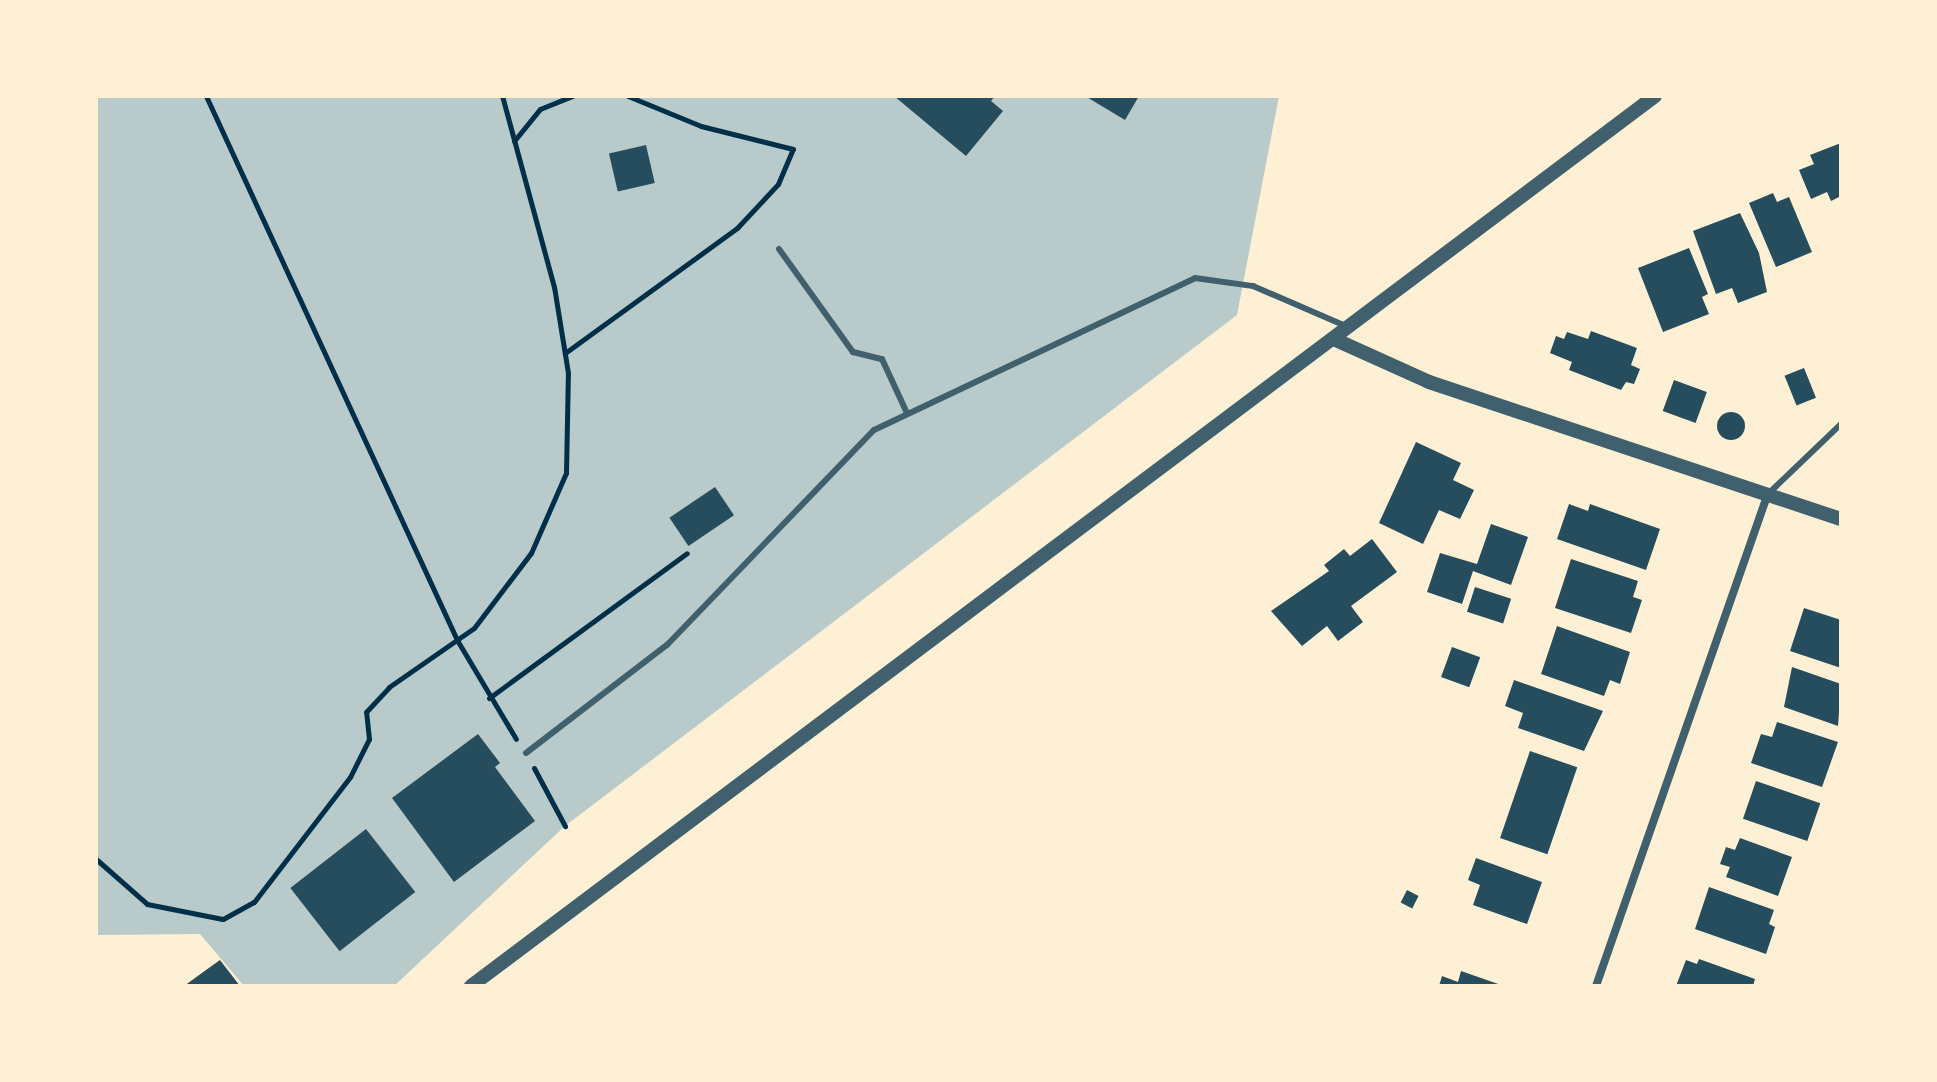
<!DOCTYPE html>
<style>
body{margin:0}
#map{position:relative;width:1937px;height:1082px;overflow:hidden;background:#fdf0d5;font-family:Commissioner,sans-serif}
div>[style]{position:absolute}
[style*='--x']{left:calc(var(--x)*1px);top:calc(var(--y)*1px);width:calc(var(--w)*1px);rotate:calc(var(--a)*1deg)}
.green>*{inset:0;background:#b9caca}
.building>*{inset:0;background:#264d5e;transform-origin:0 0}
.round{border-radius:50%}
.path>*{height:5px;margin:-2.5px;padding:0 2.5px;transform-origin:2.5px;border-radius:2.5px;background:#003049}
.service>*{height:6px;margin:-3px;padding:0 3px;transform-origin:3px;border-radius:3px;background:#3f606c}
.minor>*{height:8px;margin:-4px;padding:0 4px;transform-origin:4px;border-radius:4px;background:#3f606c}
.tertiary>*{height:14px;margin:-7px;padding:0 7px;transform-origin:7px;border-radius:7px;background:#3f606c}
span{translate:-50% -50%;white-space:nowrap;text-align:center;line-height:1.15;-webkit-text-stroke:7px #fdf0d5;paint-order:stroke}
.frame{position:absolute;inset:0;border:98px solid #fdf0d5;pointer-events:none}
</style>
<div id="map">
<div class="green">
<i style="clip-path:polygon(96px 96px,1279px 96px,1237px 315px,565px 826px,394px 986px,244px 986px,200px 934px,96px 935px)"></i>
</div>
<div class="building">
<i style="clip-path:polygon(894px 96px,995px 96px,991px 101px,1003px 111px,966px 156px)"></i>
<i style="clip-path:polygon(1085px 96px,1139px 96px,1125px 120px)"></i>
<i style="clip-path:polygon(1841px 143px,1841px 196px,1831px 201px,1827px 192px,1811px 199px,1799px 170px,1814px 164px,1810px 155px)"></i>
<i style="left:646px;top:145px;width:39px;height:38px;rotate:77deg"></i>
<i style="clip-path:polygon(1773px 193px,1777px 202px,1789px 197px,1812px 252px,1776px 267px,1749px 203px)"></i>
<i style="clip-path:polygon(1740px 213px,1759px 253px,1767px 292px,1738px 303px,1732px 288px,1716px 294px,1693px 231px)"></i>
<i style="clip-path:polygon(1689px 248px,1708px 294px,1702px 297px,1709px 314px,1663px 332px,1638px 268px)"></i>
<i style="clip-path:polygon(1591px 331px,1637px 348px,1631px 365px,1640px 369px,1634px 384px,1626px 382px,1621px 390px,1569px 370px,1572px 362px,1550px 353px,1556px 336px,1564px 339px,1567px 332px,1588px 339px)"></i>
<i style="left:1804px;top:368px;width:32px;height:21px;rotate:68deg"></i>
<i style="left:1674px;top:380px;width:35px;height:33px;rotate:20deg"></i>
<i class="round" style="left:1717px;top:412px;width:28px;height:28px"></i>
<i style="clip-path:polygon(1416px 442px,1461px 463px,1453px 480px,1474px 490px,1460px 519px,1439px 510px,1423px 544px,1379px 523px)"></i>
<i style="left:715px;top:487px;width:34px;height:55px;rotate:56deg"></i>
<i style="clip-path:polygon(1569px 504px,1588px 511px,1590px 504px,1660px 529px,1646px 570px,1557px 539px)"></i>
<i style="clip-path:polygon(1491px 524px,1528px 537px,1511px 585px,1473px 571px,1462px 604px,1427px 592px,1440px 553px,1477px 564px)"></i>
<i style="clip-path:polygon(1372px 539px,1397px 572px,1351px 606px,1363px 622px,1338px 641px,1327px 626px,1302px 646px,1271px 611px,1329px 571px,1324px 565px,1344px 549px,1350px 556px)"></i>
<i style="clip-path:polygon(1571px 559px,1638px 581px,1633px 597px,1642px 600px,1631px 633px,1555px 608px)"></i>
<i style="left:1475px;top:587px;width:38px;height:26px;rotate:18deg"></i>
<i style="clip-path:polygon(1804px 608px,1841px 620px,1841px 668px,1790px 651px)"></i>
<i style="clip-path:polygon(1557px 626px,1630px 652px,1620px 684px,1610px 680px,1604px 696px,1541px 674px)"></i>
<i style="left:1452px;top:647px;width:30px;height:32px;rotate:20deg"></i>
<i style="clip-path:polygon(1792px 667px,1841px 684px,1838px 726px,1784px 707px)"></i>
<i style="clip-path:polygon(1514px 680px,1603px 711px,1584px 751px,1518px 728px,1523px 713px,1505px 706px)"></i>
<i style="clip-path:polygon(1777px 722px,1838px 742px,1822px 787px,1751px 763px,1761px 734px,1772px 737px)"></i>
<i style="clip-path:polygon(478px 734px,500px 763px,495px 767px,535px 821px,454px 882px,392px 798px)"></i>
<i style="left:1530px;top:751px;width:50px;height:92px;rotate:19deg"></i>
<i style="left:1756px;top:781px;width:68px;height:40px;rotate:19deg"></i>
<i style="left:366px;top:829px;width:80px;height:96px;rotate:52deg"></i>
<i style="clip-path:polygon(1740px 838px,1792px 857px,1778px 896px,1726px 877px,1730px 867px,1720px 864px,1726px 847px,1735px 850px)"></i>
<i style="clip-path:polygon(1476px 858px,1542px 882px,1527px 924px,1473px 905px,1480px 885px,1468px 880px)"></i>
<i style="clip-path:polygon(1709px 887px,1774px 910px,1769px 924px,1775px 927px,1766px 954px,1695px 929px)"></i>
<i style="left:1407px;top:890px;width:13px;height:14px;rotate:27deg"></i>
<i style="clip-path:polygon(1699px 959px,1755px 979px,1753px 986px,1676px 986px,1686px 960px,1697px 964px)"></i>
<i style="clip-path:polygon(220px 960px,240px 986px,184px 986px,206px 970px)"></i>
<i style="clip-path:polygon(1461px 971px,1501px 985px,1501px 986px,1439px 986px,1442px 976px,1458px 982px)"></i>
</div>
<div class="path">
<i style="--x:206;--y:96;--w:599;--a:65.23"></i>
<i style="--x:457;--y:640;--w:115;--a:59.2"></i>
<i style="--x:514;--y:141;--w:41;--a:-50.9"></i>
<i style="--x:540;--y:109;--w:35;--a:-22"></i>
<i style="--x:565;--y:353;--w:213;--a:-36"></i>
<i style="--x:737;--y:228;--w:60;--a:-47"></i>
<i style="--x:778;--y:184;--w:38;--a:-67"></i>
<i style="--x:793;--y:149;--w:95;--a:-166"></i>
<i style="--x:701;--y:126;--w:79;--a:-157.7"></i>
<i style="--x:489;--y:698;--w:245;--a:-36.2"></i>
<i style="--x:534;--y:768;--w:66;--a:61.9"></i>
<i style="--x:96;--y:859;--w:68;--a:41.4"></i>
<i style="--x:147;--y:904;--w:77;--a:11.2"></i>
<i style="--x:223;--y:919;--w:35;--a:-29"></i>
<i style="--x:254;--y:902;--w:158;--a:-52.5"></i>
<i style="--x:350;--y:777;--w:42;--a:-63.4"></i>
<i style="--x:369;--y:739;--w:27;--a:-96"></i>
<i style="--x:366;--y:712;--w:34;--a:-47"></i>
<i style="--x:389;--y:687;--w:103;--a:-34.8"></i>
<i style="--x:474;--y:628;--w:94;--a:-52.8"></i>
<i style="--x:531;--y:553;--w:87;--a:-66.4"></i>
<i style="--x:566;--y:473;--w:100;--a:-88.9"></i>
<i style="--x:568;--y:373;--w:87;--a:-99.2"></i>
<i style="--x:554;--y:287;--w:198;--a:-105.2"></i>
</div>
<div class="service">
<i style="--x:779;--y:249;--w:127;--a:54.3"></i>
<i style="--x:853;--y:352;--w:30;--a:14"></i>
<i style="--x:882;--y:359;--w:60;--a:65.2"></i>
<i style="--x:1768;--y:494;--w:101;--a:-43.8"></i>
<i style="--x:526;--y:753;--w:178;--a:-37.5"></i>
<i style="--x:667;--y:645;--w:298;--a:-46.1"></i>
<i style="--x:874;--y:430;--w:355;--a:-25.3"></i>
<i style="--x:1195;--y:278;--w:59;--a:7.9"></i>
<i style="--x:1253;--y:286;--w:101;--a:23.3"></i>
</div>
<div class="minor">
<i style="--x:1596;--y:986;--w:519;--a:-70.76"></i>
</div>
<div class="tertiary">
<i style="--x:1336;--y:340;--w:102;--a:24.3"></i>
<i style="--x:1429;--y:382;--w:434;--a:18.4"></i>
<i style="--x:471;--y:986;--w:1481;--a:-36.93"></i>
</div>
<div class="frame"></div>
</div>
